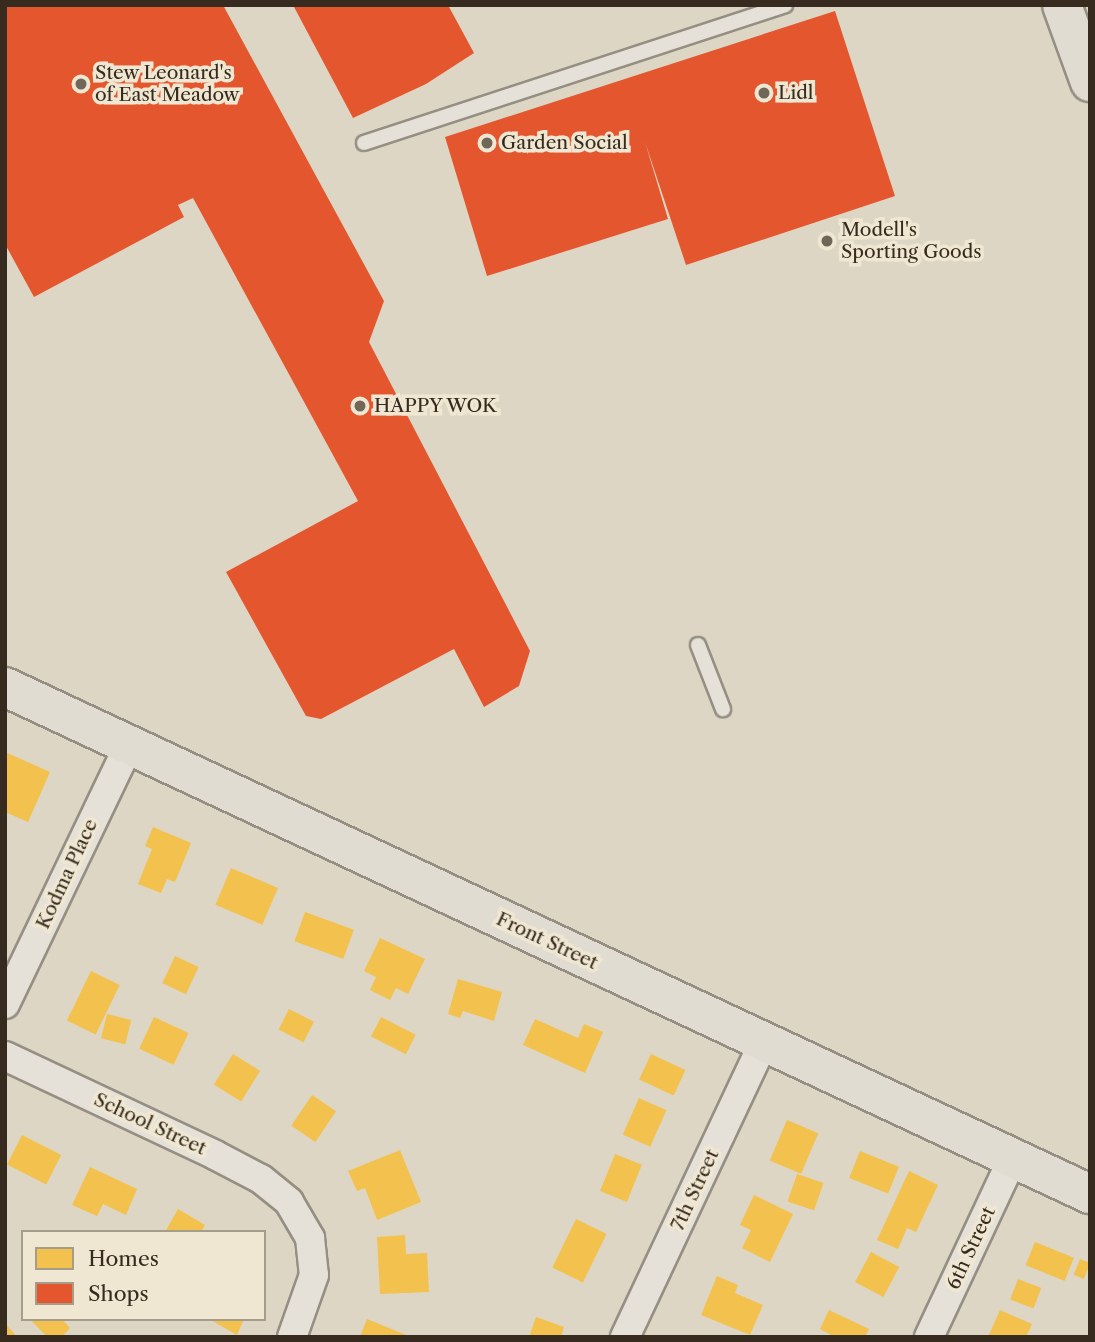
<!DOCTYPE html>
<style>
body{margin:0}
#map{position:relative;width:1095px;height:1342px;overflow:hidden;background:#ded6c4;font-family:"Libre Caslon Text",serif}
div>[style]{position:absolute}
[style*='--x']{left:calc(var(--x)*1px);top:calc(var(--y)*1px);width:calc(var(--w)*1px);rotate:calc(var(--a)*1deg)}
.homes>*{inset:0;background:#f2c14e;transform-origin:0 0}
.shops>*{inset:0;background:#e4572e}
.roads{filter:drop-shadow(2px 0 #958f83) drop-shadow(-2px 0 #958f83) drop-shadow(0 2px #958f83) drop-shadow(0 -2px #958f83)}
.lane>*{height:14px;margin:-7px;padding:0 7px;transform-origin:7px;border-radius:7px;background:#e5e1d8}
.street>*{height:28px;margin:-14px;padding:0 14px;transform-origin:14px;border-radius:14px;background:#e5e1d8}
.primary>*{height:38px;margin:-19px;padding:0 19px;transform-origin:19px;border-radius:19px;background:#e1dcd2}
.dots>*{width:19px;height:19px;translate:-50% -50%;box-sizing:border-box;border:4px solid #f0e7d2;border-radius:50%}
span{translate:-50% -50%;white-space:nowrap;text-align:center;line-height:1.15;-webkit-text-stroke:7px #f0e7d2;paint-order:stroke}
.poi-label{font-size:19px;color:#362b1e}
.left{translate:0 -50%;text-align:left}
.street-label{font-size:19px;color:#362b1e}
.frame{position:absolute;inset:0;border:7px solid #362b1e;pointer-events:none}
.legend{position:absolute;left:21px;top:1230px;width:245px;height:91px;box-sizing:border-box;background:#f0e7d2;border:2px solid #a69c8a;margin:0;padding:9px 12px;list-style:none;font-size:21px;color:#362b1e}
.legend li{display:flex;align-items:center;gap:14px;height:35px}
.legend b{width:35px;border:2px solid #a69c8a}
</style>
<div id="map">
<div class="homes">
<i style="clip-path:polygon(5px 752px,50px 772px,28px 822px,5px 812px)"></i>
<i style="clip-path:polygon(153px 827px,191px 843px,175px 882px,167px 879px,161px 893px,138px 884px,152px 849px,145px 846px)"></i>
<i style="left:231px;top:868px;width:51px;height:40px;rotate:23deg"></i>
<i style="left:305px;top:912px;width:52px;height:31px;rotate:20deg"></i>
<i style="clip-path:polygon(380px 938px,425px 959px,408px 994px,396px 988px,390px 1000px,370px 990px,376px 977px,364px 971px)"></i>
<i style="left:175px;top:956px;width:26px;height:30px;rotate:25deg"></i>
<i style="left:91px;top:971px;width:32px;height:55px;rotate:26deg"></i>
<i style="clip-path:polygon(458px 979px,502px 992px,494px 1021px,463px 1011px,460px 1018px,448px 1014px)"></i>
<i style="left:289px;top:1009px;width:28px;height:23px;rotate:27deg"></i>
<i style="left:107px;top:1014px;width:25px;height:25px;rotate:14deg"></i>
<i style="left:154px;top:1017px;width:38px;height:35px;rotate:25deg"></i>
<i style="left:381px;top:1017px;width:39px;height:22px;rotate:27deg"></i>
<i style="clip-path:polygon(535px 1019px,578px 1038px,584px 1024px,603px 1032px,585px 1073px,523px 1045px)"></i>
<i style="left:233px;top:1054px;width:32px;height:36px;rotate:32deg"></i>
<i style="left:651px;top:1054px;width:38px;height:28px;rotate:25deg"></i>
<i style="left:312px;top:1095px;width:29px;height:37px;rotate:34deg"></i>
<i style="left:639px;top:1098px;width:30px;height:40px;rotate:24deg"></i>
<i style="left:787px;top:1120px;width:34px;height:44px;rotate:23deg"></i>
<i style="left:22px;top:1135px;width:44px;height:33px;rotate:27deg"></i>
<i style="clip-path:polygon(400px 1150px,421px 1202px,377px 1220px,365px 1188px,357px 1191px,348px 1171px)"></i>
<i style="left:860px;top:1151px;width:42px;height:29px;rotate:22deg"></i>
<i style="left:615px;top:1154px;width:29px;height:40px;rotate:22deg"></i>
<i style="clip-path:polygon(90px 1167px,137px 1189px,126px 1215px,103px 1204px,97px 1216px,72px 1205px)"></i>
<i style="clip-path:polygon(909px 1171px,938px 1185px,916px 1232px,907px 1228px,898px 1249px,877px 1240px)"></i>
<i style="left:797px;top:1174px;width:28px;height:29px;rotate:19deg"></i>
<i style="clip-path:polygon(754px 1195px,793px 1214px,770px 1262px,742px 1248px,751px 1230px,740px 1225px)"></i>
<i style="clip-path:polygon(178px 1209px,205px 1225px,201px 1232px,165px 1232px)"></i>
<i style="left:576px;top:1219px;width:34px;height:54px;rotate:26deg"></i>
<i style="clip-path:polygon(405px 1235px,406px 1254px,427px 1253px,429px 1292px,380px 1294px,377px 1237px)"></i>
<i style="left:1035px;top:1242px;width:42px;height:25px;rotate:22deg"></i>
<i style="left:871px;top:1252px;width:32px;height:34px;rotate:28deg"></i>
<i style="left:1080px;top:1259px;width:11px;height:17px;rotate:22deg"></i>
<i style="clip-path:polygon(717px 1276px,738px 1285px,735px 1293px,763px 1305px,750px 1335px,701px 1315px)"></i>
<i style="left:1018px;top:1279px;width:25px;height:22px;rotate:21deg"></i>
<i style="clip-path:polygon(829px 1310px,869px 1329px,865px 1337px,835px 1337px,820px 1329px)"></i>
<i style="clip-path:polygon(1000px 1310px,1032px 1324px,1026px 1337px,988px 1337px)"></i>
<i style="clip-path:polygon(536px 1317px,564px 1327px,561px 1337px,529px 1337px)"></i>
<i style="clip-path:polygon(30px 1319px,62px 1319px,70px 1328px,62px 1337px,47px 1337px)"></i>
<i style="clip-path:polygon(209px 1319px,244px 1319px,237px 1335px)"></i>
<i style="clip-path:polygon(367px 1319px,411px 1337px,360px 1337px)"></i>
<i style="clip-path:polygon(5px 1323px,17px 1337px,5px 1337px)"></i>
</div>
<div class="shops">
<i style="clip-path:polygon(5px 5px,223px 5px,384px 301px,369px 342px,530px 651px,519px 686px,484px 707px,454px 649px,321px 719px,306px 716px,226px 572px,358px 501px,193px 198px,178px 205px,184px 217px,34px 297px,5px 244px)"></i>
<i style="clip-path:polygon(293px 5px,448px 5px,474px 53px,426px 84px,353px 118px)"></i>
<i style="clip-path:polygon(835px 11px,895px 196px,686px 265px,645px 142px,668px 219px,487px 276px,445px 137px)"></i>
</div>
<div class="roads">
<div class="lane">
<i style="--x:364;--y:143;--w:443;--a:-18.1"></i>
<i style="--x:698;--y:645;--w:69;--a:68.7"></i>
</div>
<div class="street">
<i style="--x:5;--y:1004;--w:287;--a:-64.4"></i>
<i style="--x:5;--y:1056;--w:232;--a:25.2"></i>
<i style="--x:215;--y:1155;--w:52;--a:27.6"></i>
<i style="--x:261;--y:1179;--w:36;--a:39"></i>
<i style="--x:289;--y:1202;--w:42;--a:59.7"></i>
<i style="--x:310;--y:1238;--w:37;--a:84"></i>
<i style="--x:314;--y:1275;--w:66;--a:109.5"></i>
<i style="--x:625;--y:1337;--w:326;--a:-64.8"></i>
<i style="--x:929;--y:1337;--w:198;--a:-64.9"></i>
</div>
<div class="primary">
<i style="--x:1062;--y:5;--w:82;--a:70"></i>
<i style="--x:5;--y:687;--w:1198;--a:25.05"></i>
</div>
</div>
<div class="dots">
<i style="left:81px;top:84px;background:#716758"></i>
<i style="left:764px;top:93px;background:#716758"></i>
<i style="left:487px;top:143px;background:#716758"></i>
<i style="left:827px;top:241px;background:#716758"></i>
<i style="left:360px;top:406px;background:#716758"></i>
</div>
<div class="poi-label">
<span class="left" style="left:95px;top:84px">Stew Leonard's<br>of East Meadow</span>
<span class="left" style="left:778px;top:93px">Lidl</span>
<span class="left" style="left:501px;top:143px">Garden Social</span>
<span class="left" style="left:841px;top:241px">Modell's<br>Sporting Goods</span>
<span class="left" style="left:374px;top:406px">HAPPY WOK</span>
</div>
<div class="street-label">
<span style="left:67px;top:874px;rotate:-65deg">Kodma Place</span>
<span style="left:547px;top:941px;rotate:25deg">Front Street</span>
<span style="left:150px;top:1124px;rotate:25deg">School Street</span>
<span style="left:695px;top:1190px;rotate:-65deg">7th Street</span>
<span style="left:971px;top:1248px;rotate:-65deg">6th Street</span>
</div>
<div class="frame"></div>
<ul class="legend">
<li><b style="height:19px;background:#f2c14e"></b>Homes</li>
<li><b style="height:19px;background:#e4572e"></b>Shops</li>
</ul>
</div>
